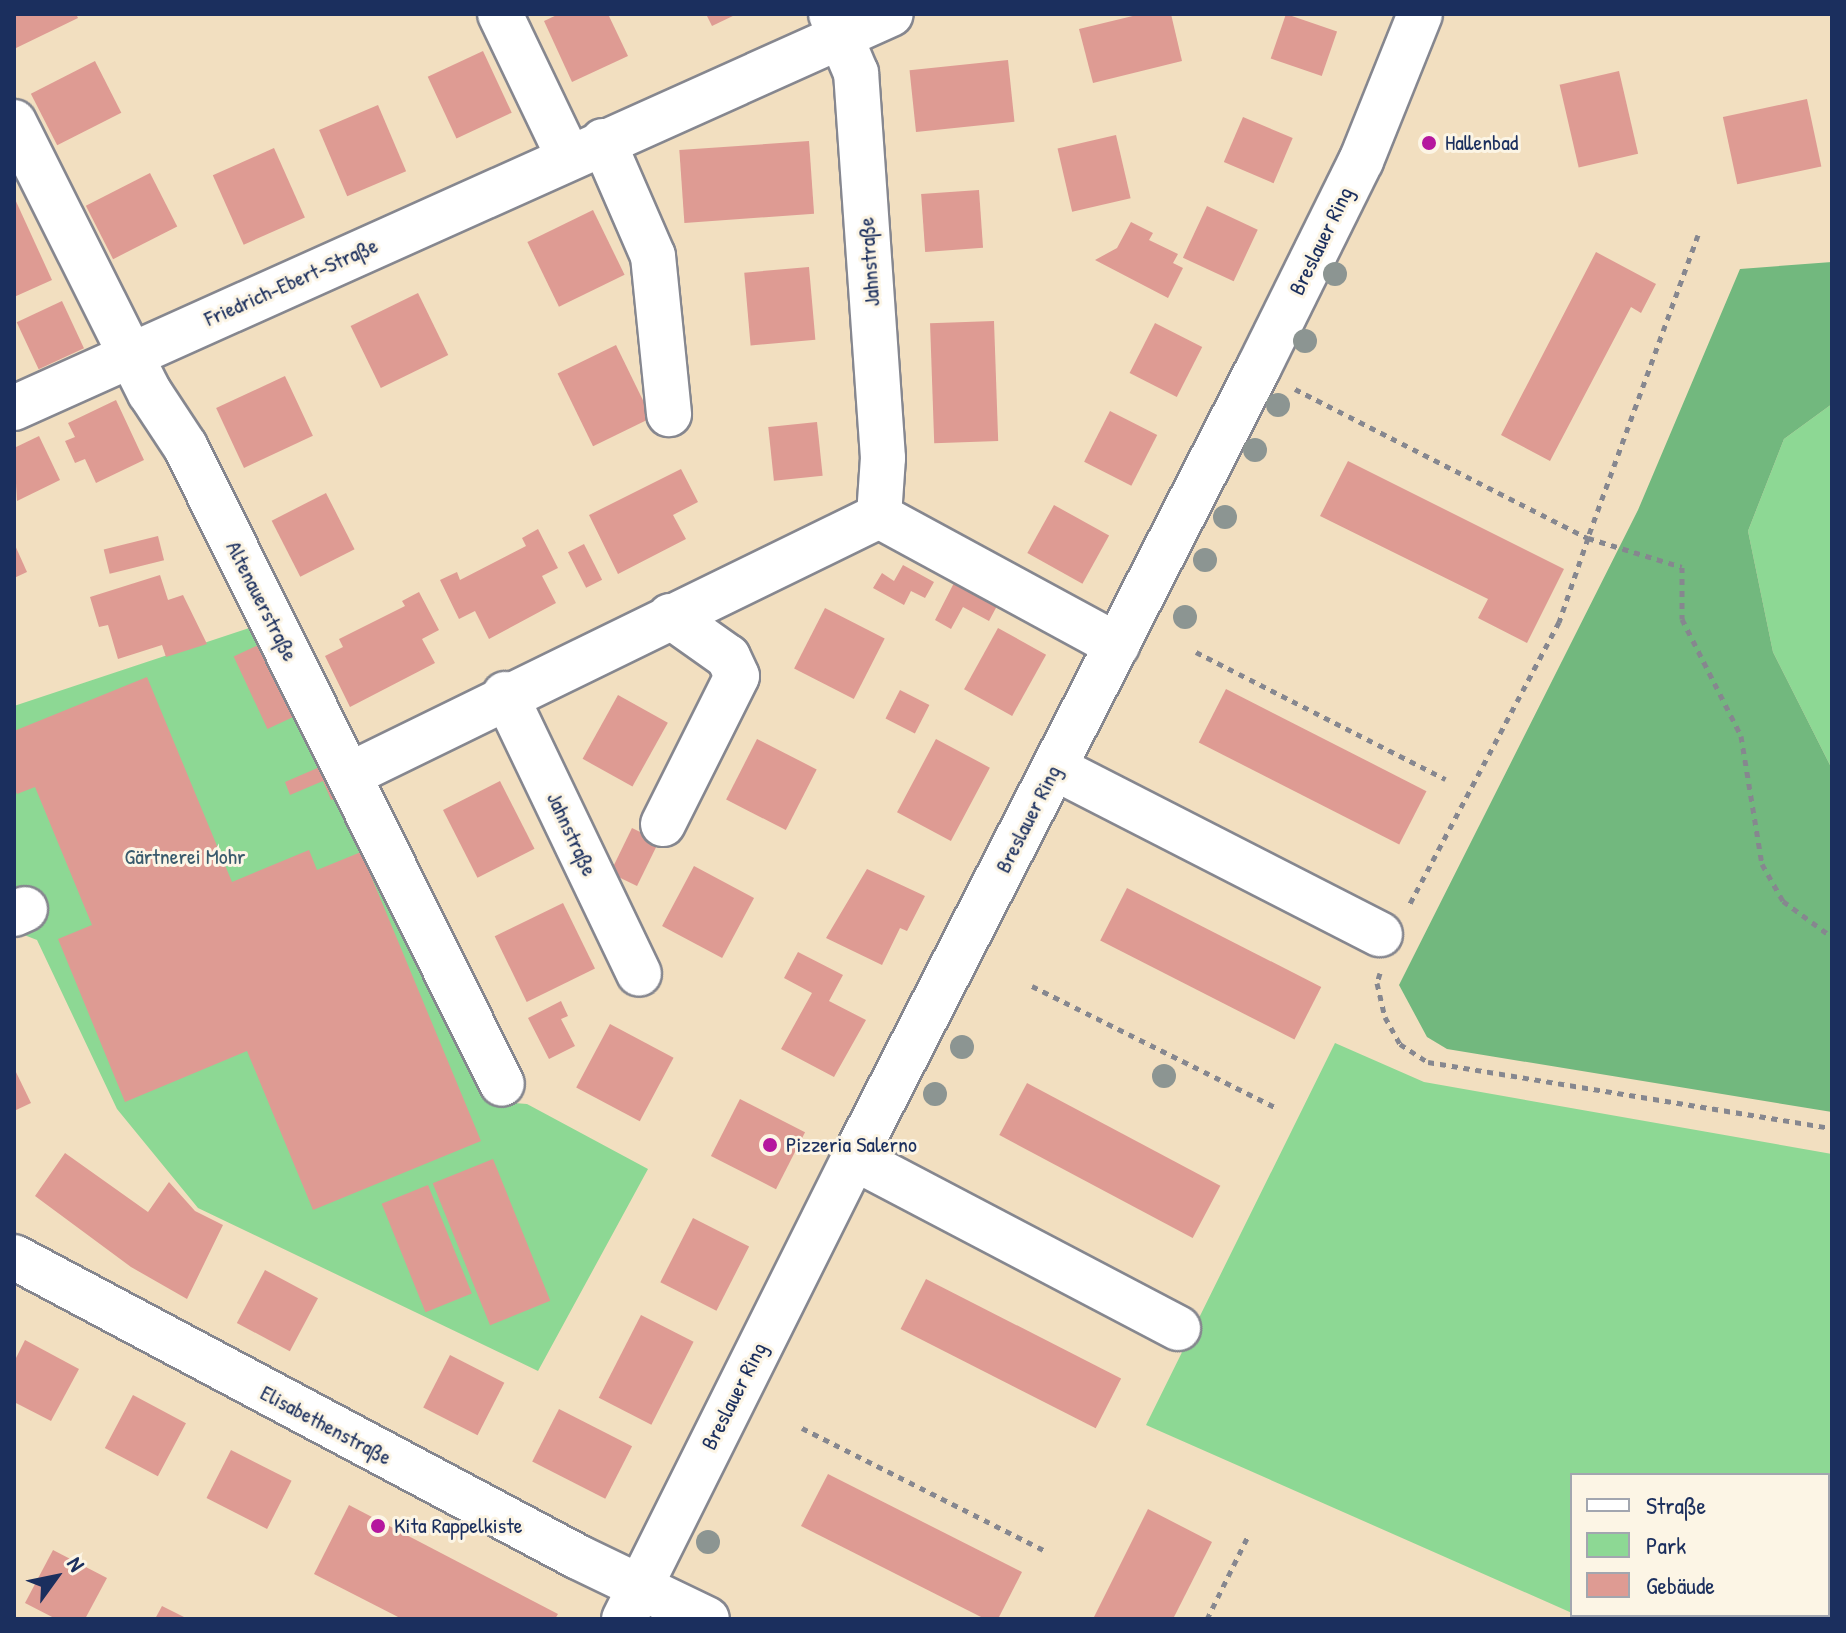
<!DOCTYPE html>
<meta charset="utf-8">
<style>
body{margin:0}
#map{position:relative;width:1846px;height:1633px;overflow:hidden;background:#f2dfc0;font-family:"Patrick Hand",sans-serif}
div>[style]{position:absolute}
[style*='--x']{left:calc(var(--x)*1px);top:calc(var(--y)*1px);width:calc(var(--w)*1px);rotate:calc(var(--a)*1deg)}
.green>*{inset:0;background:#8dd894}
.forest>*{inset:0;background:#72b87e}
.building>*{inset:0;background:#de9b93;transform-origin:0 0}
.path>*{height:5px;margin-top:-2.5px;transform-origin:0;background:repeating-linear-gradient(90deg,#86878f 0 6px,transparent 0 12px)}
.roads{filter:drop-shadow(2px 0 #86878f) drop-shadow(-2px 0 #86878f) drop-shadow(0 2px #86878f) drop-shadow(0 -2px #86878f)}
.minor>*{height:44px;margin:-22px;padding:0 22px;transform-origin:22px;border-radius:22px;background:#fff}
.major>*{height:44px;margin:-22px;padding:0 22px;transform-origin:22px;border-radius:22px;background:#fff}
.trees>*{width:24px;height:24px;margin:-12px;border-radius:50%;background:#8c9592}
.dots>*{width:22px;height:22px;translate:-50% -50%;box-sizing:border-box;border:4px solid #fcf5e5;border-radius:50%}
span{translate:-50% -50%;white-space:nowrap;text-align:center;line-height:1.15;-webkit-text-stroke:6px #fcf5e5;paint-order:stroke}
.poi-label{font-size:22px;color:#1b2f5e}
.left{translate:0 -50%;text-align:left}
.street-label{font-size:22px;color:#1b2f5e}
.park-label{font-size:22px;color:#38596c}
.frame{position:absolute;inset:0;border:16px solid #1b2f5e;pointer-events:none}
.legend{position:absolute;left:1570px;top:1473px;width:260px;height:144px;box-sizing:border-box;background:#fcf5e5;border:2px solid #a2a6af;margin:0;padding:10px 14px;list-style:none;font-size:24px;color:#1b2f5e}
.legend li{display:flex;align-items:center;gap:16px;height:40px}
.legend b{width:40px;border:2px solid #a2a6af}
.north{position:absolute;left:16px;top:1537px;width:80px;height:80px;-webkit-text-stroke:6px #fcf5e5;paint-order:stroke;rotate:57deg;font-size:22px;font-weight:700;line-height:32px;text-align:center;color:#1b2f5e}
.north::after{content:'';display:block;margin:auto;width:28px;height:36px;background:#1b2f5e;clip-path:polygon(50% 0,100% 100%,50% 72%,0 100%)}
</style>
<div id="map">
<div class="green">
<i style="clip-path:polygon(1832px 404px,1832px 769px,1773px 652px,1748px 531px,1784px 439px)"></i>
<i style="clip-path:polygon(264px 623px,487px 1101px,527px 1104px,648px 1169px,538px 1371px,198px 1208px,117px 1109px,37px 940px,14px 931px,14px 706px)"></i>
<i style="clip-path:polygon(1335px 1043px,1424px 1082px,1832px 1154px,1832px 1619px,1577px 1615px,1828px 1615px,1828px 1475px,1572px 1475px,1572px 1613px,1146px 1425px)"></i>
</div>
<div class="forest">
<i style="clip-path:polygon(1832px 262px,1832px 404px,1784px 439px,1748px 531px,1773px 652px,1832px 769px,1832px 1112px,1447px 1049px,1427px 1037px,1399px 985px,1638px 510px,1740px 269px)"></i>
</div>
<div class="building">
<i style="clip-path:polygon(14px 14px,76px 14px,78px 18px,14px 49px)"></i>
<i style="clip-path:polygon(559px 14px,608px 14px,628px 56px,572px 82px,544px 21px)"></i>
<i style="clip-path:polygon(706px 14px,737px 14px,712px 26px)"></i>
<i style="clip-path:polygon(1141px 14px,1171px 14px,1182px 61px,1093px 83px,1079px 29px)"></i>
<i style="left:1286px;top:14px;width:54px;height:47px;rotate:19deg"></i>
<i style="left:483px;top:51px;width:68px;height:61px;rotate:65deg"></i>
<i style="left:1008px;top:60px;width:62px;height:99px;rotate:84deg"></i>
<i style="left:95px;top:61px;width:58px;height:72px;rotate:63deg"></i>
<i style="left:1619px;top:71px;width:85px;height:61px;rotate:77deg"></i>
<i style="left:1807px;top:99px;width:69px;height:86px;rotate:78deg"></i>
<i style="left:378px;top:105px;width:72px;height:64px;rotate:67deg"></i>
<i style="left:1243px;top:117px;width:54px;height:49px;rotate:23deg"></i>
<i style="left:1116px;top:135px;width:65px;height:60px;rotate:77deg"></i>
<i style="left:809px;top:141px;width:73px;height:130px;rotate:86deg"></i>
<i style="left:274px;top:148px;width:76px;height:67px;rotate:66deg"></i>
<i style="left:150px;top:173px;width:60px;height:72px;rotate:63deg"></i>
<i style="left:979px;top:190px;width:58px;height:58px;rotate:86deg"></i>
<i style="clip-path:polygon(14px 197px,52px 280px,14px 297px)"></i>
<i style="left:1207px;top:206px;width:56px;height:57px;rotate:25deg"></i>
<i style="left:593px;top:210px;width:72px;height:73px;rotate:64deg"></i>
<i style="clip-path:polygon(1131px 222px,1153px 233px,1149px 240px,1178px 254px,1173px 263px,1183px 268px,1168px 298px,1095px 260px,1117px 248px)"></i>
<i style="clip-path:polygon(1596px 252px,1656px 284px,1641px 313px,1631px 307px,1550px 461px,1501px 435px)"></i>
<i style="left:809px;top:267px;width:73px;height:65px;rotate:85deg"></i>
<i style="left:418px;top:293px;width:69px;height:75px;rotate:64deg"></i>
<i style="left:62px;top:301px;width:52px;height:50px;rotate:65deg"></i>
<i style="left:994px;top:321px;width:120px;height:64px;rotate:88deg"></i>
<i style="left:1155px;top:323px;width:53px;height:56px;rotate:27deg"></i>
<i style="left:616px;top:345px;width:81px;height:65px;rotate:64deg"></i>
<i style="left:285px;top:376px;width:66px;height:76px;rotate:65deg"></i>
<i style="clip-path:polygon(116px 400px,144px 460px,96px 483px,85px 459px,75px 463px,65px 441px,75px 437px,68px 423px)"></i>
<i style="left:1110px;top:411px;width:53px;height:57px;rotate:27deg"></i>
<i style="left:817px;top:422px;width:54px;height:49px;rotate:84deg"></i>
<i style="clip-path:polygon(39px 436px,60px 480px,17px 501px,14px 448px)"></i>
<i style="clip-path:polygon(1348px 461px,1564px 569px,1527px 643px,1478px 618px,1488px 599px,1320px 516px)"></i>
<i style="clip-path:polygon(681px 469px,698px 502px,673px 515px,686px 539px,618px 574px,589px 515px)"></i>
<i style="left:326px;top:493px;width:63px;height:61px;rotate:63deg"></i>
<i style="left:1054px;top:505px;width:63px;height:55px;rotate:29deg"></i>
<i style="clip-path:polygon(538px 529px,558px 568px,542px 576px,556px 603px,489px 639px,475px 611px,459px 619px,440px 580px,457px 572px,460px 580px,526px 546px,522px 538px)"></i>
<i style="left:158px;top:536px;width:25px;height:56px;rotate:76deg"></i>
<i style="clip-path:polygon(14px 543px,27px 572px,14px 578px)"></i>
<i style="left:584px;top:544px;width:40px;height:18px;rotate:63deg"></i>
<i style="clip-path:polygon(903px 565px,934px 582px,925px 598px,911px 591px,904px 605px,873px 588px,882px 573px,894px 581px)"></i>
<i style="clip-path:polygon(160px 575px,168px 600px,183px 595px,207px 644px,166px 657px,162px 645px,118px 659px,108px 625px,99px 627px,90px 597px)"></i>
<i style="clip-path:polygon(955px 581px,998px 604px,989px 621px,963px 607px,951px 629px,935px 620px)"></i>
<i style="clip-path:polygon(419px 592px,439px 630px,422px 639px,435px 663px,350px 707px,325px 656px,343px 647px,339px 639px,405px 606px,402px 601px)"></i>
<i style="left:825px;top:608px;width:67px;height:68px;rotate:27deg"></i>
<i style="left:998px;top:628px;width:55px;height:70px;rotate:29deg"></i>
<i style="left:269px;top:640px;width:80px;height:39px;rotate:65deg"></i>
<i style="clip-path:polygon(147px 677px,232px 882px,309px 850px,317px 870px,361px 852px,481px 1141px,313px 1210px,247px 1051px,125px 1102px,58px 939px,92px 925px,35px 787px,17px 794px,14px 788px,14px 731px)"></i>
<i style="left:1226px;top:689px;width:225px;height:60px;rotate:27deg"></i>
<i style="left:900px;top:690px;width:33px;height:32px;rotate:27deg"></i>
<i style="left:618px;top:695px;width:57px;height:73px;rotate:29deg"></i>
<i style="left:757px;top:739px;width:67px;height:68px;rotate:27deg"></i>
<i style="left:936px;top:739px;width:61px;height:83px;rotate:28deg"></i>
<i style="clip-path:polygon(329px 763px,343px 795px,331px 800px,323px 781px,290px 795px,285px 782px)"></i>
<i style="left:500px;top:781px;width:76px;height:64px;rotate:63deg"></i>
<i style="left:632px;top:828px;width:30px;height:50px;rotate:26deg"></i>
<i style="left:694px;top:866px;width:68px;height:68px;rotate:28deg"></i>
<i style="clip-path:polygon(867px 869px,925px 896px,907px 931px,900px 928px,882px 965px,826px 938px)"></i>
<i style="left:1127px;top:888px;width:218px;height:59px;rotate:27deg"></i>
<i style="left:563px;top:903px;width:73px;height:76px;rotate:64deg"></i>
<i style="clip-path:polygon(798px 952px,843px 975px,829px 1001px,866px 1020px,834px 1077px,781px 1049px,812px 993px,784px 978px)"></i>
<i style="clip-path:polygon(561px 1001px,568px 1016px,561px 1019px,575px 1046px,549px 1059px,528px 1018px)"></i>
<i style="left:610px;top:1024px;width:72px;height:72px;rotate:28deg"></i>
<i style="clip-path:polygon(14px 1068px,31px 1103px,14px 1111px)"></i>
<i style="left:1027px;top:1083px;width:219px;height:59px;rotate:28deg"></i>
<i style="left:740px;top:1099px;width:73px;height:64px;rotate:27deg"></i>
<i style="clip-path:polygon(65px 1153px,148px 1212px,169px 1182px,195px 1211px,223px 1225px,187px 1299px,131px 1267px,35px 1196px)"></i>
<i style="left:493px;top:1159px;width:153px;height:65px;rotate:68deg"></i>
<i style="left:428px;top:1185px;width:117px;height:50px;rotate:68deg"></i>
<i style="left:693px;top:1218px;width:63px;height:72px;rotate:27deg"></i>
<i style="left:265px;top:1270px;width:60px;height:60px;rotate:28deg"></i>
<i style="left:926px;top:1279px;width:219px;height:56px;rotate:27deg"></i>
<i style="left:641px;top:1315px;width:59px;height:93px;rotate:27deg"></i>
<i style="clip-path:polygon(25px 1340px,79px 1369px,51px 1421px,14px 1402px,14px 1362px)"></i>
<i style="left:450px;top:1355px;width:61px;height:59px;rotate:27deg"></i>
<i style="left:133px;top:1395px;width:60px;height:60px;rotate:28deg"></i>
<i style="left:559px;top:1409px;width:82px;height:59px;rotate:27deg"></i>
<i style="left:231px;top:1450px;width:68px;height:54px;rotate:27deg"></i>
<i style="clip-path:polygon(828px 1474px,1022px 1572px,998px 1619px,985px 1619px,801px 1526px)"></i>
<i style="clip-path:polygon(349px 1505px,558px 1614px,555px 1619px,402px 1619px,314px 1574px)"></i>
<i style="clip-path:polygon(1148px 1509px,1212px 1542px,1173px 1619px,1093px 1619px)"></i>
<i style="clip-path:polygon(53px 1550px,107px 1578px,85px 1619px,56px 1619px,25px 1603px)"></i>
<i style="clip-path:polygon(162px 1606px,188px 1619px,155px 1619px)"></i>
</div>
<div class="path">
<i style="--x:1698;--y:235;--w:322;--a:110"></i>
<i style="--x:1588;--y:538;--w:98;--a:17.1"></i>
<i style="--x:1682;--y:567;--w:52;--a:90"></i>
<i style="--x:1682;--y:619;--w:131;--a:63.2"></i>
<i style="--x:1741;--y:736;--w:130;--a:80.7"></i>
<i style="--x:1762;--y:864;--w:43;--a:60.4"></i>
<i style="--x:1783;--y:901;--w:61;--a:36.3"></i>
<i style="--x:1295;--y:389;--w:329;--a:27"></i>
<i style="--x:1588;--y:538;--w:89;--a:109"></i>
<i style="--x:1559;--y:622;--w:320;--a:117.9"></i>
<i style="--x:1196;--y:652;--w:280;--a:27"></i>
<i style="--x:1380;--y:973;--w:10;--a:107"></i>
<i style="--x:1377;--y:983;--w:35;--a:77"></i>
<i style="--x:1385;--y:1017;--w:31;--a:61"></i>
<i style="--x:1400;--y:1044;--w:33;--a:33"></i>
<i style="--x:1428;--y:1062;--w:409;--a:9.3"></i>
<i style="--x:1032;--y:986;--w:274;--a:26.5"></i>
<i style="--x:802;--y:1428;--w:275;--a:26.8"></i>
<i style="--x:1207;--y:1619;--w:95;--a:-63.7"></i>
</div>
<div class="roads">
<div class="minor">
<i style="--x:500;--y:14;--w:157;--a:64.4"></i>
<i style="--x:14;--y:122;--w:303;--a:63.4"></i>
<i style="--x:150;--y:393;--w:64;--a:56.6"></i>
<i style="--x:185;--y:446;--w:712;--a:63.58"></i>
<i style="--x:603;--y:141;--w:125;--a:66.5"></i>
<i style="--x:653;--y:256;--w:159;--a:84.2"></i>
<i style="--x:14;--y:408;--w:961;--a:-24.19"></i>
<i style="--x:879;--y:516;--w:271;--a:28.5"></i>
<i style="--x:505;--y:694;--w:310;--a:64.4"></i>
<i style="--x:1055;--y:768;--w:365;--a:27.1"></i>
<i style="--x:349;--y:775;--w:590;--a:-26.04"></i>
<i style="--x:879;--y:516;--w:58;--a:-86.1"></i>
<i style="--x:883;--y:458;--w:386;--a:-94"></i>
<i style="--x:856;--y:73;--w:64;--a:-113"></i>
<i style="--x:663;--y:824;--w:165;--a:-63.4"></i>
<i style="--x:737;--y:676;--w:21;--a:-115"></i>
<i style="--x:728;--y:657;--w:71;--a:-144.7"></i>
<i style="--x:14;--y:914;--w:12;--a:-24"></i>
<i style="--x:854;--y:1158;--w:366;--a:27.7"></i>
<i style="--x:14;--y:1257;--w:639;--a:28.01"></i>
<i style="--x:578;--y:1557;--w:143;--a:25.7"></i>
</div>
<div class="major">
<i style="--x:624;--y:1619;--w:515;--a:-63.48"></i>
<i style="--x:854;--y:1158;--w:889;--a:-62.89"></i>
<i style="--x:1259;--y:367;--w:230;--a:-63.7"></i>
<i style="--x:1361;--y:161;--w:158;--a:-68.1"></i>
</div>
</div>
<div class="trees">
<i style="left:1335px;top:274px"></i>
<i style="left:1305px;top:341px"></i>
<i style="left:1278px;top:405px"></i>
<i style="left:1255px;top:450px"></i>
<i style="left:1225px;top:517px"></i>
<i style="left:1205px;top:560px"></i>
<i style="left:1185px;top:617px"></i>
<i style="left:962px;top:1047px"></i>
<i style="left:1164px;top:1076px"></i>
<i style="left:935px;top:1094px"></i>
<i style="left:708px;top:1542px"></i>
</div>
<div class="dots">
<i style="left:1429px;top:143px;background:#b5179e"></i>
<i style="left:770px;top:1145px;background:#b5179e"></i>
<i style="left:378px;top:1526px;background:#b5179e"></i>
</div>
<div class="poi-label">
<span class="left" style="left:1445px;top:143px">Hallenbad</span>
<span class="left" style="left:786px;top:1145px">Pizzeria Salerno</span>
<span class="left" style="left:394px;top:1526px">Kita Rappelkiste</span>
</div>
<div class="street-label">
<span style="left:1321px;top:241px;rotate:-64deg">Breslauer Ring</span>
<span style="left:869px;top:262px;rotate:-94deg">Jahnstraße</span>
<span style="left:291px;top:282px;rotate:-24deg">Friedrich-Ebert-Straße</span>
<span style="left:262px;top:601px;rotate:63deg">Altenauerstraße</span>
<span style="left:1028px;top:819px;rotate:-63deg">Breslauer Ring</span>
<span style="left:572px;top:834px;rotate:65deg">Jahnstraße</span>
<span style="left:734px;top:1396px;rotate:-63deg">Breslauer Ring</span>
<span style="left:326px;top:1425px;rotate:28deg">Elisabethenstraße</span>
</div>
<div class="park-label">
<span style="left:185px;top:857px">Gärtnerei Mohr</span>
</div>
<div class="frame"></div>
<ul class="legend">
<li><b style="height:10px;background:#fff"></b>Straße</li>
<li><b style="height:22px;background:#8dd894"></b>Park</li>
<li><b style="height:22px;background:#de9b93"></b>Gebäude</li>
</ul>
<div class="north">N</div>
</div>
